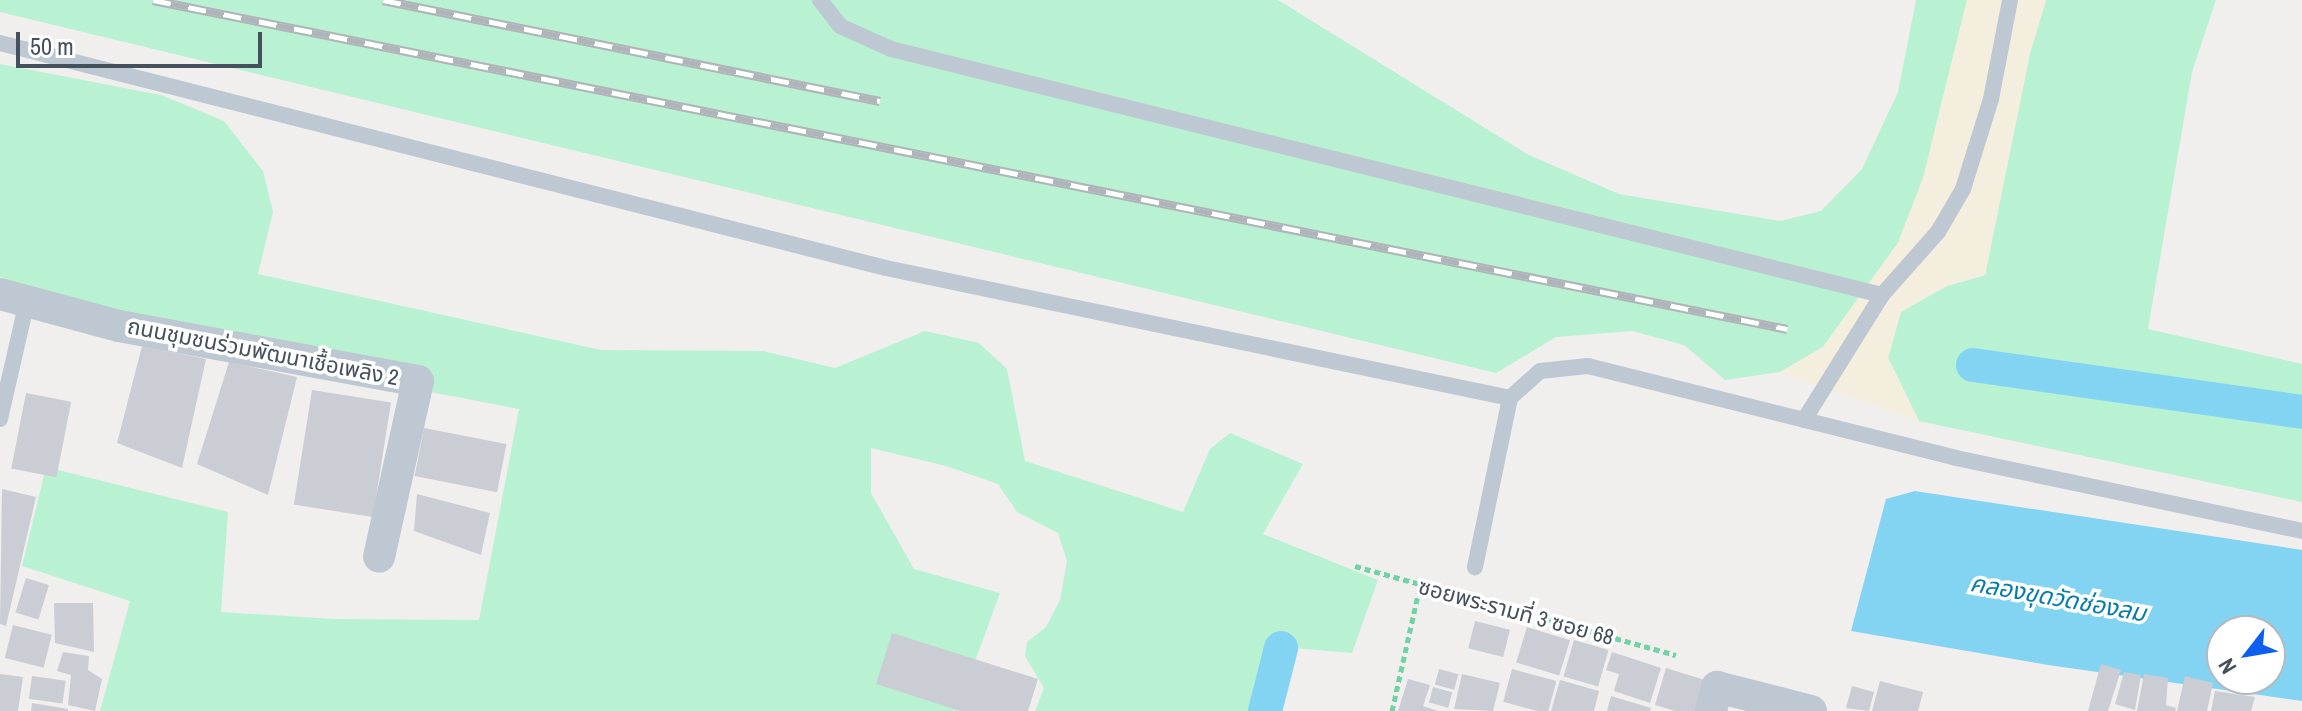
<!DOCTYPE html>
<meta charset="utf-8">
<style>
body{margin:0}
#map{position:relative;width:2302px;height:711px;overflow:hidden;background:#f1eeee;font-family:"Archivo Narrow","Noto Sans Thai",sans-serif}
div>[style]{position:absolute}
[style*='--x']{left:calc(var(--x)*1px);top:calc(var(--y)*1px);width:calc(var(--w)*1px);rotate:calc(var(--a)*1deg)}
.green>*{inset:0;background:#b9f2d3}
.sand>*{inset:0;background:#f4eede}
.water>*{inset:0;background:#83d4f2}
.canal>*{height:34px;margin:-17px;padding:0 17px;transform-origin:17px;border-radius:17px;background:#83d4f2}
.building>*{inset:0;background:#cacdd3;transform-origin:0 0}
.path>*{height:5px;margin-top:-2.5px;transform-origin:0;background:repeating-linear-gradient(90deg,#6fd3a7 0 6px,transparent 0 10px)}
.service>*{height:16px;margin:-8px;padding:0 8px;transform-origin:8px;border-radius:8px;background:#bec8d2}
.minor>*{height:32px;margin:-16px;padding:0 16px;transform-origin:16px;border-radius:16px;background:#bec8d2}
.rail>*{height:9px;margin-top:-4.5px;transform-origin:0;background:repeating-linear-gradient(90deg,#fff 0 18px,#b0b3b9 0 36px);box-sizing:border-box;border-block:2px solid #b0b3b9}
span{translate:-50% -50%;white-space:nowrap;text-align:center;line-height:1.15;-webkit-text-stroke:7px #fff;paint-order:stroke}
.street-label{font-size:22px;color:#45505d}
.water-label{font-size:24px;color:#037dab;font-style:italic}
.north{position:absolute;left:2206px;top:615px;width:80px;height:80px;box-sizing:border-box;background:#fff;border:2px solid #b5b9be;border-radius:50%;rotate:239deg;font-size:22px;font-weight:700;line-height:32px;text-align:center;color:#45505d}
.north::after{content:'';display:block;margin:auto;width:28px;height:36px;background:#0c60ed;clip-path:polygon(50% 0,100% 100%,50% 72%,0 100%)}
.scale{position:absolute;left:16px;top:32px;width:246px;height:36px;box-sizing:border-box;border:4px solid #45505d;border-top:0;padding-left:10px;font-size:24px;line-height:28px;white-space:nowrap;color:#45505d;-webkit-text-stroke:6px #fff;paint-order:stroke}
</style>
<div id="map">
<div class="green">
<i style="clip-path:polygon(0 0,1278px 0,1529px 155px,1619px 194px,1780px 221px,1821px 211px,1862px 169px,1898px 92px,1916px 0,1967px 0,1923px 179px,1898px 243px,1823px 347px,1780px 372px,1725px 380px,1684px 345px,1632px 331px,1556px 337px,1496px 373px,0 12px)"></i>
<i style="clip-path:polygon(2046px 0,2216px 0,2192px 72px,2148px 329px,2302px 364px,2302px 502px,1919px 421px,1888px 358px,1901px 311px,1947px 286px,1985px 275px,2030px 53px)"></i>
<i style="clip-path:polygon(0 64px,161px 95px,224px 121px,263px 171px,273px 212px,258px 274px,601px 350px,763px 351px,835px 368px,925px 331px,979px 343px,1007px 369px,1025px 461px,1183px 512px,1210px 449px,1230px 433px,1303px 464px,1263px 534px,1378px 580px,1352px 653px,1270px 646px,1254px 711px,1035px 711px,1044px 688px,1025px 656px,1027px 642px,1046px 627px,1060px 600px,1067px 561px,1058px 533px,1017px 512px,998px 484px,946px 466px,871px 448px,871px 493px,914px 569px,1000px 593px,957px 711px,100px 711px,130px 601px,22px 566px,46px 467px,228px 512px,221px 612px,336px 619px,479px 620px,519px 409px,425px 391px,93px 307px,0 277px)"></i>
</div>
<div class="sand">
<i style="clip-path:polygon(1967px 0,2046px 0,2030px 53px,1985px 275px,1947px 286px,1901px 312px,1888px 358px,1919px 421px,1780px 372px,1823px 347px,1898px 243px,1923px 178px)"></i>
</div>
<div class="water">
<i style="clip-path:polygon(evenodd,1915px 491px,2302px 550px,2302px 701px,2048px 665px,1851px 631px,1886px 499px,1915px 491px,2222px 631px,2270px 631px,2270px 679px,2222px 679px,2222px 631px)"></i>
</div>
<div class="canal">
<i style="--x:1973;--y:365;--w:332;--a:8.1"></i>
<i style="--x:1265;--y:711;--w:65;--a:-75.7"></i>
</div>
<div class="building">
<i style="clip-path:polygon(142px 346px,206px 359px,182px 468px,117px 443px)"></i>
<i style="clip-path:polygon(229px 362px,297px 377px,268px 495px,197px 464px)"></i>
<i style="left:312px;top:390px;width:80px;height:116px;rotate:9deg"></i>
<i style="left:26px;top:393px;width:46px;height:77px;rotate:11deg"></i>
<i style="left:424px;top:428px;width:84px;height:49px;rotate:11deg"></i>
<i style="clip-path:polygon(2px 489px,36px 497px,6px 626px,0 624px)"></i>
<i style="clip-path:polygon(417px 494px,490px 513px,481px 555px,414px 531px)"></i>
<i style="left:26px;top:578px;width:24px;height:36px;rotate:17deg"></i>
<i style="clip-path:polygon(54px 603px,93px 603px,94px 652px,55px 643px)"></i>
<i style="left:1475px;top:621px;width:36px;height:28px;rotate:14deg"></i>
<i style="left:13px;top:625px;width:40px;height:34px;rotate:14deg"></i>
<i style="left:1527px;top:627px;width:45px;height:37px;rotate:17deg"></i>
<i style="clip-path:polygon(892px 633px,1038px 679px,1028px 711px,960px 711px,876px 684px)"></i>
<i style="left:1574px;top:640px;width:36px;height:38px;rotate:16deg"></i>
<i style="clip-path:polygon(63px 652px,89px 656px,88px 670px,102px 679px,95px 711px,68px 705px,71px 675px,57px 671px)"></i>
<i style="clip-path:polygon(1612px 652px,1661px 668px,1650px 703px,1614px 691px,1619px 674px,1606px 670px)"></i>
<i style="clip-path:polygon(2101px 664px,2121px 670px,2108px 711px,2088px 711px)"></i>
<i style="clip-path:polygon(1666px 668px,1711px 682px,1702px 711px,1675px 711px,1655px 705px)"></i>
<i style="left:1439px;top:669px;width:20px;height:16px;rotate:15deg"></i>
<i style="left:1512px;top:669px;width:46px;height:34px;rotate:15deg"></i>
<i style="clip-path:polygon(2124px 672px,2141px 675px,2135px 710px,2115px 704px)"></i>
<i style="clip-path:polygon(0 674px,23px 677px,18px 711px,0 711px)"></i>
<i style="clip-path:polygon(1462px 674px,1500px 683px,1493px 711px,1454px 709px)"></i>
<i style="clip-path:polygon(2144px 674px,2168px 678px,2166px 705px,2176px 708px,2175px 711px,2137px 711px)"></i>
<i style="left:32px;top:676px;width:34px;height:23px;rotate:8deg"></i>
<i style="clip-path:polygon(2185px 676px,2213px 683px,2207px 711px,2177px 711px)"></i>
<i style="clip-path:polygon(1408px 679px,1430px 685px,1423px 706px,1438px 711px,1398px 711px)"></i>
<i style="clip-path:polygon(1560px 680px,1599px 691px,1594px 711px,1551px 711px)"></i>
<i style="clip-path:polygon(1880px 681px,1923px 692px,1918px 711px,1872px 711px)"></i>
<i style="clip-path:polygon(1852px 686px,1874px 692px,1869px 711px,1846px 708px)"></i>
<i style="left:1433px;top:687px;width:20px;height:16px;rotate:15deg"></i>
<i style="clip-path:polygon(2215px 691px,2255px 697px,2251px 711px,2211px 711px)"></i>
<i style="clip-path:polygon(1611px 696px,1651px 708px,1650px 711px,1607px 711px)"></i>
<i style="clip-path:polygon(32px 703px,68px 709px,68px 711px,31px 711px)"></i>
</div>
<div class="path">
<i style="--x:1355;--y:566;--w:333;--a:15.5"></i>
<i style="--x:1392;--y:711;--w:128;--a:-77.4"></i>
</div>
<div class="service">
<i style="--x:820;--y:0;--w:33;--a:52"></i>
<i style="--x:840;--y:26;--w:56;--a:24.3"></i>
<i style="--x:891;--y:49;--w:1021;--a:13.94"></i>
<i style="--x:0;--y:43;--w:914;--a:14.25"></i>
<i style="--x:886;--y:268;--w:637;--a:11.77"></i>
<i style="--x:1510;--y:398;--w:173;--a:101.7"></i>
<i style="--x:1510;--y:398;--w:40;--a:-42"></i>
<i style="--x:1540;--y:371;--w:48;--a:-5.9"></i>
<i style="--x:1588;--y:366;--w:379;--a:14"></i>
<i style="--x:1956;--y:458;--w:354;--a:11.9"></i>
<i style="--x:0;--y:419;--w:121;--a:-77.1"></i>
<i style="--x:1804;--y:420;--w:147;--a:-58"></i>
<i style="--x:1882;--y:295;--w:84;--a:-48.4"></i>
<i style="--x:1938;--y:232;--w:50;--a:-59.8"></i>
<i style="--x:1963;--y:189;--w:94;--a:-72.7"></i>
<i style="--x:1991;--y:99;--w:101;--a:-79.1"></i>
</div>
<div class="minor">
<i style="--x:0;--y:294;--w:123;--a:15.1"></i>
<i style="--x:119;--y:326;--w:304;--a:10.4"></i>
<i style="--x:418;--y:381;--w:180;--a:102.5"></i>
<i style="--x:1711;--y:711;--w:25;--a:-76"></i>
<i style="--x:1717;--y:687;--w:97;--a:14.3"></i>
</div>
<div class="rail">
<i style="--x:153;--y:0;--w:1667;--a:11.38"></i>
<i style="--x:383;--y:0;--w:507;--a:11.49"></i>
</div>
<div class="street-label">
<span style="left:263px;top:352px;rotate:11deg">ถนนชุมชนร่วมพัฒนาเชื้อเพลิง 2</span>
<span style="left:1516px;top:612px;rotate:15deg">ซอยพระรามที่ 3 ซอย 68</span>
</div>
<div class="water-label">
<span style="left:2058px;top:598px;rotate:10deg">คลองขุดวัดช่องลม</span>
</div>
<div class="north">N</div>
<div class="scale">50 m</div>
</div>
